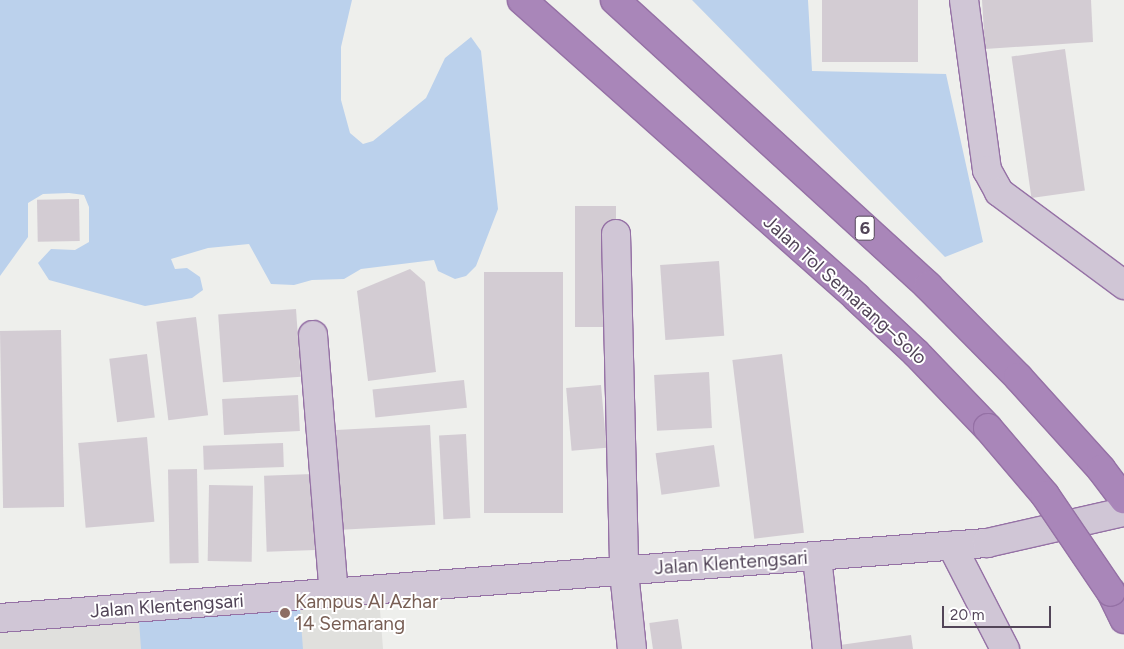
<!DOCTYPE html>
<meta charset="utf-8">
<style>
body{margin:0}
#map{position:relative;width:1124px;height:649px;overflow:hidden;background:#eeefec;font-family:Figtree,sans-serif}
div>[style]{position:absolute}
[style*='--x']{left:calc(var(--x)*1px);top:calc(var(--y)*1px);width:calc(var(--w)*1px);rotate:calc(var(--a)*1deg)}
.education>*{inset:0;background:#e0e0dd}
.green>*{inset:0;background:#bbd1ec}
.building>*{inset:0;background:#d3ccd3;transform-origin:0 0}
.roads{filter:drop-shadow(1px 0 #9571a5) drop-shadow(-1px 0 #9571a5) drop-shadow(0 1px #9571a5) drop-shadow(0 -1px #9571a5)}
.minor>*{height:28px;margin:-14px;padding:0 14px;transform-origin:14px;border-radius:14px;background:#d0c6d6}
.motorway>*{height:28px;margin:-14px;padding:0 14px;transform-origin:14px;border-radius:14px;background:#a986b9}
.bridges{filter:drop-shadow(1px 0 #9571a5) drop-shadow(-1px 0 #9571a5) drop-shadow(0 1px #9571a5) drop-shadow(0 -1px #9571a5)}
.motorway-bridge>*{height:28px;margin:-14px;padding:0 14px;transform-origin:14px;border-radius:14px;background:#a986b9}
.dots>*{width:14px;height:14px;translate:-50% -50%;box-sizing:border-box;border:2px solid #fff;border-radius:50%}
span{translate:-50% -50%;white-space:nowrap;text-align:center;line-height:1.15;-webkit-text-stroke:4px #fff;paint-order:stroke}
.shield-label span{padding:1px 4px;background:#fff;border:1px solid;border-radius:4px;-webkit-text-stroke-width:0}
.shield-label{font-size:18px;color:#524558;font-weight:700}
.street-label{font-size:19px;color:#524558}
.education-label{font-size:19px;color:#785e54}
.left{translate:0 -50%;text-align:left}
.scale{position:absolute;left:942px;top:606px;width:109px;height:22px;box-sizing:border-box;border:2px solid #524558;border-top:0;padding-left:6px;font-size:15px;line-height:18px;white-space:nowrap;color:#524558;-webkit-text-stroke:4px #fff;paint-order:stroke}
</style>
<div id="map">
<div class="education">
<i style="clip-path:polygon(379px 597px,383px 649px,0 649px,0 629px)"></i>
</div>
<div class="green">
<i style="clip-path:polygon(0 0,352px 0,341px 47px,341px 100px,350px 133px,363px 144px,373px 141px,426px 98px,445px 58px,471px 37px,481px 51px,498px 209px,476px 266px,466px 276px,455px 279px,438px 271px,434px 260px,361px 269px,344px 279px,312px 280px,294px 285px,271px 284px,249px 244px,208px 248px,171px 259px,175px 269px,187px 268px,200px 277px,203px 290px,192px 298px,145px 306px,49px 280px,38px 263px,51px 249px,75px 250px,89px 242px,89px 207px,84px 195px,69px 193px,43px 194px,28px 203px,28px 237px,0 276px)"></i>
<i style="clip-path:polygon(692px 0,808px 0,812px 71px,946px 74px,983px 242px,945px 257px)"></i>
<i style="clip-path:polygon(300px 609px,303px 649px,141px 649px,139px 621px)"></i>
</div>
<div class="building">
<i style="left:822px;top:0;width:96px;height:62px"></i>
<i style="clip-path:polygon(982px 0,1091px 0,1093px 42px,985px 49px)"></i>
<i style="left:1065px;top:49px;width:143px;height:54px;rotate:82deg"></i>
<i style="left:79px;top:199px;width:42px;height:42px;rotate:89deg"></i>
<i style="left:616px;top:206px;width:121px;height:41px;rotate:90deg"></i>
<i style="left:719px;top:261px;width:75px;height:59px;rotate:86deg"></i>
<i style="clip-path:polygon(410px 269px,425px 282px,436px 372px,368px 381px,357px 291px)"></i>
<i style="left:563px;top:272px;width:241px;height:79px;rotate:90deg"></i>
<i style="left:296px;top:309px;width:68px;height:78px;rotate:86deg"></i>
<i style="left:196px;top:317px;width:99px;height:40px;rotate:83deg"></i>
<i style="left:61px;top:330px;width:177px;height:61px;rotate:89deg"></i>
<i style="left:147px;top:354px;width:64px;height:38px;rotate:83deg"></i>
<i style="left:782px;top:354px;width:180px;height:50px;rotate:83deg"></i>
<i style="left:709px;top:372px;width:56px;height:55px;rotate:87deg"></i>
<i style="left:464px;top:380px;width:28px;height:92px;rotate:84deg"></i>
<i style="left:601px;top:385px;width:63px;height:35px;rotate:85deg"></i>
<i style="left:298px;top:395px;width:36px;height:76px;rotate:87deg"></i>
<i style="left:430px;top:425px;width:100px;height:94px;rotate:87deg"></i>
<i style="left:466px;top:434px;width:84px;height:27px;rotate:87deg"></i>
<i style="left:147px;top:437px;width:85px;height:69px;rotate:85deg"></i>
<i style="left:283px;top:443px;width:24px;height:80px;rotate:88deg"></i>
<i style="left:714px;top:445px;width:42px;height:59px;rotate:82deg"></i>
<i style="left:197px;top:469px;width:94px;height:29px;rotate:89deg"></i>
<i style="left:313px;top:474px;width:76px;height:49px;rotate:88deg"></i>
<i style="left:209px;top:485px;width:44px;height:76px;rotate:1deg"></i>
<i style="left:678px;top:619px;width:30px;height:29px;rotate:82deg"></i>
<i style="clip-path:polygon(911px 635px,913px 649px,840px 649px,840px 645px)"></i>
</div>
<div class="roads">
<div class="minor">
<i style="--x:964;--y:0;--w:172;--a:82.3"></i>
<i style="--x:987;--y:170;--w:25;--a:61"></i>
<i style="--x:999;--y:192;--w:156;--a:36.6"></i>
<i style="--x:616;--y:234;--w:338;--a:88.6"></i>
<i style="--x:624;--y:572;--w:77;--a:84.1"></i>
<i style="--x:313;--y:335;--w:260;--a:85.4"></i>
<i style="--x:952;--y:546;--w:116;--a:62.8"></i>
<i style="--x:817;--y:557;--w:93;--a:83.8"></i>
<i style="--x:0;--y:618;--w:990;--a:-4.35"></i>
<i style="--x:987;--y:543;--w:140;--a:-12.8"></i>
</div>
<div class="motorway">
<i style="--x:522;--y:0;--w:447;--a:41.6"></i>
<i style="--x:856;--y:297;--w:82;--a:43"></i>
<i style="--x:916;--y:353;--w:104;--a:46.2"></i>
<i style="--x:615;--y:0;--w:424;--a:42.4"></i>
<i style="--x:928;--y:286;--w:128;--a:45.3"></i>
<i style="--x:1018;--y:377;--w:124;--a:47.9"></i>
<i style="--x:1101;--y:469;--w:38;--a:53"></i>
<i style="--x:1111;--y:592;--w:30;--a:64"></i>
</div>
</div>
<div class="bridges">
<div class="motorway-bridge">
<i style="--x:988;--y:428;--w:88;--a:49.6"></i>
<i style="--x:1045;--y:495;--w:117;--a:55.8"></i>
</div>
</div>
<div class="dots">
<i style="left:285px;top:613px;background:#8d6e63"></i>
</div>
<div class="shield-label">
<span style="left:865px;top:228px">6</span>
</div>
<div class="street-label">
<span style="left:845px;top:290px;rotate:42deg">Jalan Tol Semarang–Solo</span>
<span style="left:731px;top:563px;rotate:-4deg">Jalan Klentengsari</span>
<span style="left:167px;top:606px;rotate:-4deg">Jalan Klentengsari</span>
</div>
<div class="education-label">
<span class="left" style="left:295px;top:613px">Kampus Al Azhar<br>14 Semarang</span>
</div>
<div class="scale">20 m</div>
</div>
